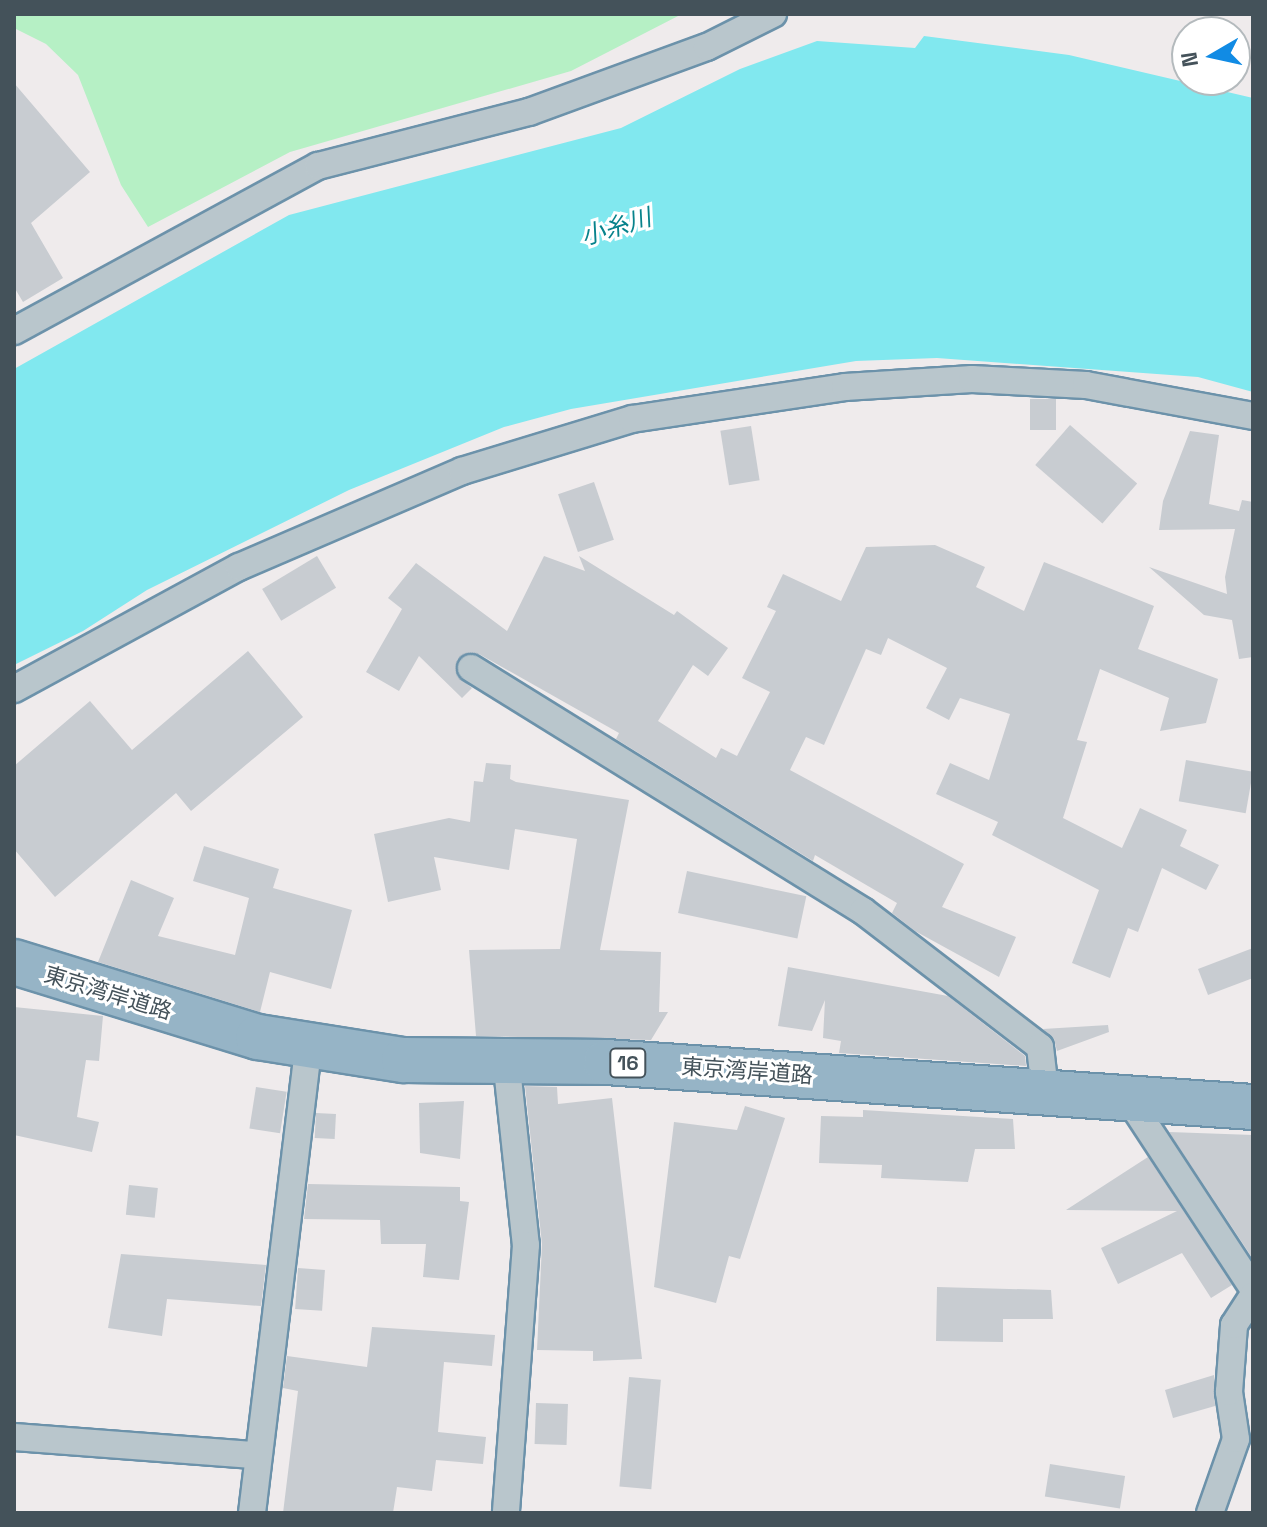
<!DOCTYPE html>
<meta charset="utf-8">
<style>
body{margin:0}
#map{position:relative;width:1267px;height:1527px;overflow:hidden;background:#efebec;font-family:"Space Grotesk","Noto Sans JP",sans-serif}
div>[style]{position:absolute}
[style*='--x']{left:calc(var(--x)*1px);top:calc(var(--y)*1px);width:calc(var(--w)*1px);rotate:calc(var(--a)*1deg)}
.green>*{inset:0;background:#b6f0c5}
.water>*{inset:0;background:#81e8ef}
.building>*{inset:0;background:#c8ccd1;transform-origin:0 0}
.roads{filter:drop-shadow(2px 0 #6c92aa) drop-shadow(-2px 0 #6c92aa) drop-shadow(0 2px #6c92aa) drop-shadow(0 -2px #6c92aa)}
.minor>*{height:26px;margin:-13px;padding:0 13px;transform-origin:13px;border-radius:13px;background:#b9c6cc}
.trunk>*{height:44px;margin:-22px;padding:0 22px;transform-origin:22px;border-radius:22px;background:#96b4c6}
span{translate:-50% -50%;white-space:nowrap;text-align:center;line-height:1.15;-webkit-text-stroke:6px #fff;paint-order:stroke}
.shield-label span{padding:2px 6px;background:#fff;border:2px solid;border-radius:6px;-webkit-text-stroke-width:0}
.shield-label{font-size:20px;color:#44525a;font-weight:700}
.street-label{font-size:22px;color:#44525a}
.water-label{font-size:24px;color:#08838c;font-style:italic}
.frame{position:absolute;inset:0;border:16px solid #44525a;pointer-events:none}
.north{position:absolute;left:1171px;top:16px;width:80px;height:80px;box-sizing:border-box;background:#fff;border:2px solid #b4babd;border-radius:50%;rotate:261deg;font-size:22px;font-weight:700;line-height:32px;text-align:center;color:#44525a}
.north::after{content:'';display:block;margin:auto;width:28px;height:36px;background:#118be4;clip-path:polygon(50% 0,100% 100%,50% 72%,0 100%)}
</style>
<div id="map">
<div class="green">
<i style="clip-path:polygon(14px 14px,682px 14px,571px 71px,290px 152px,148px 227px,121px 185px,78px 75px,46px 44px,14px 28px)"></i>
</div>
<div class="water">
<i style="clip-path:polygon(924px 36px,1069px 55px,1253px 98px,1253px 392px,1198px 377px,937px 358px,856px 361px,571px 409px,504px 427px,349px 490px,147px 590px,83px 631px,14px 665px,14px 369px,289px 215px,621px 128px,740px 69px,817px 41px,915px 48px)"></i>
</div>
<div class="building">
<i style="clip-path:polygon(14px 83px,90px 172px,31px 223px,63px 278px,23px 302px,14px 287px)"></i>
<i style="left:1030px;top:399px;width:26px;height:31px"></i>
<i style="left:1070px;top:425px;width:89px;height:53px;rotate:41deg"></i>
<i style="left:751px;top:426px;width:55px;height:31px;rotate:81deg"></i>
<i style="clip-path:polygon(1190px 431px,1219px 435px,1209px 504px,1239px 511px,1242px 500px,1253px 502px,1253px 657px,1239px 659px,1232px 620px,1204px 615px,1149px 567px,1227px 594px,1225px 577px,1235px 529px,1159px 530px,1163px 501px)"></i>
<i style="left:594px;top:482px;width:61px;height:38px;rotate:71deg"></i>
<i style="clip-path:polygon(935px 545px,985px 567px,976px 587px,1024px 611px,1044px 562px,1154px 606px,1138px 649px,1218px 679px,1206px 723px,1160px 731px,1169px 698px,1100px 669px,1077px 740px,1087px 742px,1063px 818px,1122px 848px,1140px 808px,1187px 830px,1180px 846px,1219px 865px,1206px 890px,1162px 868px,1138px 932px,1128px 928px,1110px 978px,1072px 963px,1099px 890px,992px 835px,998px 822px,936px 794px,950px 763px,989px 780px,1010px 714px,960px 698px,949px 720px,926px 708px,947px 668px,888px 638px,881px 655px,866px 649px,824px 745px,806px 737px,790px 770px,964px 864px,942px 907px,1016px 937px,999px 977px,915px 931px,892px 913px,897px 903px,815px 855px,813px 861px,616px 739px,619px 733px,479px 654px,464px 654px,457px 660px,457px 676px,472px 688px,462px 698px,419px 656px,399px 691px,366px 672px,402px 609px,388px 598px,416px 563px,507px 631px,544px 556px,585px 571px,579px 556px,674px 615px,677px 611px,728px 648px,708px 676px,693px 665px,658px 721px,716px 758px,721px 748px,737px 756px,770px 692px,742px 678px,776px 611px,767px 607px,783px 574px,841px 601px,866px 547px)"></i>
<i style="left:317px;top:556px;width:37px;height:64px;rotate:59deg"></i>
<i style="clip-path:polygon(248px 651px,303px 717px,191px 811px,176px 793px,55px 897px,14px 849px,14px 766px,90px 701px,132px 750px)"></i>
<i style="left:1186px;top:760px;width:68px;height:42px;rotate:10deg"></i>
<i style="clip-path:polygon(486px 763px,511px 765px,510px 779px,516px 782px,629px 800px,600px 950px,661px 952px,659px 1012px,668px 1012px,651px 1040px,476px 1036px,469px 950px,560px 949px,577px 839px,515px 829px,509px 870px,434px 857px,441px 890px,388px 902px,374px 834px,449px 818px,470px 822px,474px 781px,483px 782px)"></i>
<i style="clip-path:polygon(204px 846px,279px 869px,273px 888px,352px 910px,331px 989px,270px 972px,260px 1012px,98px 962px,131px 880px,174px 898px,158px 936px,235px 955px,249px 898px,193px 881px)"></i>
<i style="left:687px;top:871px;width:122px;height:43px;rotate:12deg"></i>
<i style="clip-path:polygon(1253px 948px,1253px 978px,1208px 995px,1198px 969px)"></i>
<i style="clip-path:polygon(788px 967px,948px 996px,1025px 1056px,1026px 1066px,839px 1053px,841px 1041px,823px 1038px,825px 1000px,812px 1031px,778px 1026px)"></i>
<i style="clip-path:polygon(14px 1007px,103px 1016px,99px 1061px,86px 1060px,77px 1117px,99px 1122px,92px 1152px,14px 1135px)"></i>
<i style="clip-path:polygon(1108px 1025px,1109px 1032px,1057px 1051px,1054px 1039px,1043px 1029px)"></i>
<i style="clip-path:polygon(525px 1086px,557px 1087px,558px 1104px,612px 1098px,642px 1359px,593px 1361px,593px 1351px,537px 1350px,542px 1244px)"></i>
<i style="left:256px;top:1087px;width:31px;height:42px;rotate:9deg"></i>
<i style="clip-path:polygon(464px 1101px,460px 1159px,420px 1153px,419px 1103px)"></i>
<i style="clip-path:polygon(745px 1106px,785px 1118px,740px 1259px,729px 1256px,716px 1303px,654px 1287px,674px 1122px,737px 1130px)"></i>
<i style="clip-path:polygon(863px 1110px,1013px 1119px,1015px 1149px,975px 1149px,968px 1182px,881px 1178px,882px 1165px,819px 1163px,821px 1116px,863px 1117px)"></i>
<i style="left:316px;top:1113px;width:20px;height:25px;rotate:3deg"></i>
<i style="clip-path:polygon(1169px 1132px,1253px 1135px,1253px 1259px)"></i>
<i style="clip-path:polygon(1148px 1157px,1232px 1285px,1211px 1298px,1182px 1253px,1118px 1284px,1101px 1248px,1177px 1211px,1066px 1210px)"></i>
<i style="clip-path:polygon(308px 1184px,460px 1187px,460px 1201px,469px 1202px,459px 1280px,423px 1277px,426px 1244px,381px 1244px,380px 1220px,304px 1219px)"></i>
<i style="left:129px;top:1185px;width:29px;height:30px;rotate:6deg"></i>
<i style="clip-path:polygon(121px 1254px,266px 1265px,261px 1306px,167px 1299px,162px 1336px,108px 1328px)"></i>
<i style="left:298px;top:1268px;width:27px;height:41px;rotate:4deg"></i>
<i style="clip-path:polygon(937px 1287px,1051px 1290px,1053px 1319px,1003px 1319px,1003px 1342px,936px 1341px)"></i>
<i style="clip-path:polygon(372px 1327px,495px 1335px,492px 1366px,444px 1362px,438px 1432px,486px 1437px,483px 1464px,436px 1460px,432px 1491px,397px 1487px,393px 1513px,283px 1513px,298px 1391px,283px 1388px,287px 1356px,367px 1367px)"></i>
<i style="clip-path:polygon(1214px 1375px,1215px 1406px,1173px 1418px,1165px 1390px)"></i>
<i style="left:629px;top:1377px;width:32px;height:110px;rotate:5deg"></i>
<i style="left:536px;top:1403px;width:32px;height:41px;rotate:2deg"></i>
<i style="left:1050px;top:1464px;width:76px;height:33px;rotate:9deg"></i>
</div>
<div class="roads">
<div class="minor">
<i style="--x:14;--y:331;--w:346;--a:-28.5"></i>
<i style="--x:318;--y:166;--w:218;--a:-14.4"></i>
<i style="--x:529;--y:112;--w:189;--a:-20.1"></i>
<i style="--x:707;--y:47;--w:74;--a:-26.6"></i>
<i style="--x:471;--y:668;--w:461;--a:31.8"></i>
<i style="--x:863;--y:911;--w:223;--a:37.5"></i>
<i style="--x:1040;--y:1047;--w:43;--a:83.4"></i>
<i style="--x:14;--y:689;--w:256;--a:-28.5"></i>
<i style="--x:239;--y:567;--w:243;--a:-23.3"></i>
<i style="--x:462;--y:471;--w:178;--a:-17"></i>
<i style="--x:632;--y:419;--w:215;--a:-8.5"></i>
<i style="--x:845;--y:387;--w:127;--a:-3.6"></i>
<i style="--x:972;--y:379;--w:114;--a:3"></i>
<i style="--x:1086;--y:385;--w:170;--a:10.5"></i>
<i style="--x:506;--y:1059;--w:187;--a:83.9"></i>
<i style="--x:526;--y:1245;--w:269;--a:94.3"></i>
<i style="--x:1128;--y:1098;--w:227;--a:56.7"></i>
<i style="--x:14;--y:1437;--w:243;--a:4.3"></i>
<i style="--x:252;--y:1513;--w:468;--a:-83.1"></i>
<i style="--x:1210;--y:1513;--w:78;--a:-70.6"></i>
<i style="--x:1236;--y:1439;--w:48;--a:-98.5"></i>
<i style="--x:1229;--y:1392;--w:67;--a:-85.7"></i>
<i style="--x:1234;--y:1325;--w:35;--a:-57"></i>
</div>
<div class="trunk">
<i style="--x:14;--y:962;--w:255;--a:17.1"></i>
<i style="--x:258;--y:1037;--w:148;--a:9"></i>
<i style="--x:404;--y:1060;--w:202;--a:0.6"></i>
<i style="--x:606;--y:1062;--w:649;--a:3.98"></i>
</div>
</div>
<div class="shield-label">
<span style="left:628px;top:1063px">16</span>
</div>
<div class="street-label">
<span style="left:108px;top:993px;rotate:17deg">東京湾岸道路</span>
<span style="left:747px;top:1071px;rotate:4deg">東京湾岸道路</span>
</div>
<div class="water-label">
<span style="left:616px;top:227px;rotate:-17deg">小糸川</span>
</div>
<div class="frame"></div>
<div class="north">N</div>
</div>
